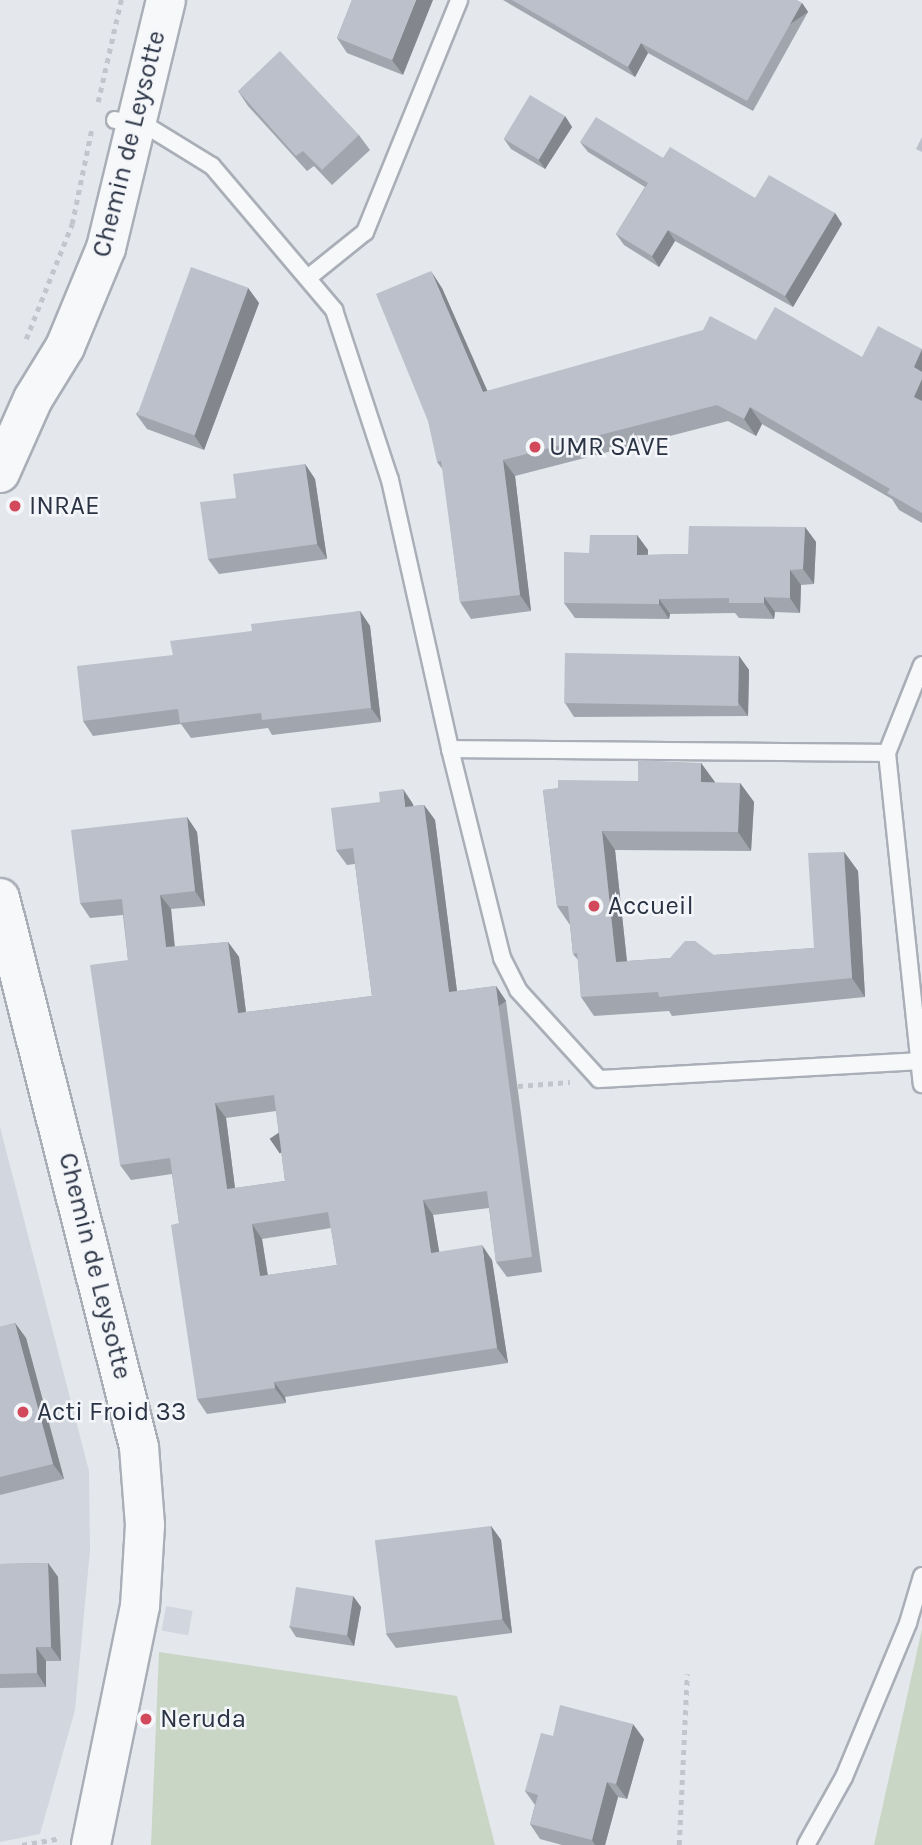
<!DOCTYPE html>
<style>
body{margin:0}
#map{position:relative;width:922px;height:1845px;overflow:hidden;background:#e4e7ec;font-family:Karla,sans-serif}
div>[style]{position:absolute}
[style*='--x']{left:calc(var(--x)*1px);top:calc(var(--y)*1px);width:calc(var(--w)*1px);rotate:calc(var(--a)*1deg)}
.built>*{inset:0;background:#d2d6de;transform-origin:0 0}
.green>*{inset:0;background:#c9d6c5}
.path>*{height:4.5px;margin-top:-2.25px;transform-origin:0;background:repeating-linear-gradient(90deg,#c2c5cb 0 5px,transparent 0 10px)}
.roads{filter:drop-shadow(2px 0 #a9aeb7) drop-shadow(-2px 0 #a9aeb7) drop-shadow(0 2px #a9aeb7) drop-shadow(0 -2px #a9aeb7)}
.service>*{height:16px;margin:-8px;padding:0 8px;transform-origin:8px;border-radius:8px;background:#f7f8fa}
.tertiary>*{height:38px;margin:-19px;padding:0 19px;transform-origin:19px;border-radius:19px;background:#f7f8fa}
.wall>*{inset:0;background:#a1a5ae}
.shaded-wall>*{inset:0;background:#83868d;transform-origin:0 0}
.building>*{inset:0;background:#bbc0ca;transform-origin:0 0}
.dots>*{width:19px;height:19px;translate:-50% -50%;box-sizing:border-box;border:4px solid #f4f6f9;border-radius:50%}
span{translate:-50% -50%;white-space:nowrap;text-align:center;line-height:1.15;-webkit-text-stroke:5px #f4f6f9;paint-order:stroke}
.street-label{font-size:26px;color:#2b3445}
.poi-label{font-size:26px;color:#2b3445}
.left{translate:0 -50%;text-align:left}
</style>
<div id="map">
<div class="built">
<i style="clip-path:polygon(0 1127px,89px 1471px,90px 1550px,75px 1710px,40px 1834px,0 1842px)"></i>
<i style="left:166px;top:1606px;width:27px;height:25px;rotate:10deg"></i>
</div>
<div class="green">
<i style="clip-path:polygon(922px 1629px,922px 1845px,874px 1845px)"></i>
<i style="clip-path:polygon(159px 1652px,457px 1696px,495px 1845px,151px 1845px)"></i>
</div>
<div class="path">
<i style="--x:98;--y:102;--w:105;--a:-77.3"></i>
<i style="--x:26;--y:339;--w:124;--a:-68.2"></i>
<i style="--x:72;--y:224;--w:99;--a:-78.3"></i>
<i style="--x:518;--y:1086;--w:52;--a:-4.4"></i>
<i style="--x:22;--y:1845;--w:36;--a:-10"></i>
<i style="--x:679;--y:1845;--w:171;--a:-87.3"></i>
</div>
<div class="roads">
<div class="service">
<i style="--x:115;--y:120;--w:33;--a:11"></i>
<i style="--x:147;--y:126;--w:76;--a:31.6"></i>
<i style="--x:212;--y:166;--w:189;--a:49.7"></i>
<i style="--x:334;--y:310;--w:179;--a:71.8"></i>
<i style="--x:390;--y:480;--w:276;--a:77.4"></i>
<i style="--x:450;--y:749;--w:215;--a:76"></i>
<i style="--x:502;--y:958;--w:36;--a:63"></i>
<i style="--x:518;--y:990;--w:120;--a:47.7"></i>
<i style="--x:599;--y:1079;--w:319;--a:-3.2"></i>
<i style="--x:309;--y:277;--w:72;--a:-38.8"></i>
<i style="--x:365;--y:232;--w:250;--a:-67.9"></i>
<i style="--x:922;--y:665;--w:95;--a:111.7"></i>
<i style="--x:887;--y:753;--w:333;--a:84"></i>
<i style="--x:450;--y:749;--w:437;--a:0.5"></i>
<i style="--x:806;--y:1845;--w:78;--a:-60.8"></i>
<i style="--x:844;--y:1777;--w:167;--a:-67.4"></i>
<i style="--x:908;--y:1623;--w:49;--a:-73.4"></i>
</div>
<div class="tertiary">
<i style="--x:0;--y:473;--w:81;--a:-66"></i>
<i style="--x:33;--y:399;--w:61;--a:-58.4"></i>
<i style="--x:65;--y:347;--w:107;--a:-67.5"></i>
<i style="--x:106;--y:248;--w:255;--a:-76.4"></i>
<i style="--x:0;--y:898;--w:566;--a:75.79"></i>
<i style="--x:139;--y:1447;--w:78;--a:85.6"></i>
<i style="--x:145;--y:1525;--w:81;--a:93.5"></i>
<i style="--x:140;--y:1606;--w:244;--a:101.6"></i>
</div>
</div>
<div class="wall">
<i style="clip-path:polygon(352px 0,403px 75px,347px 53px,337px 38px)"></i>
<i style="clip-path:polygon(503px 0,796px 0,802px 3px,808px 12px,753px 111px,648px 53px,635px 77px)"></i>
<i style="clip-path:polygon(238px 91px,359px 135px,370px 150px,332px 185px,314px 166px,307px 171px,248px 106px)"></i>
<i style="clip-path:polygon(565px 116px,572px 127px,545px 169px,511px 149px,504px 139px)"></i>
<i style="clip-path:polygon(580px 142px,663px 158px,755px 198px,835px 213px,842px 224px,793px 307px,675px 241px,659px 267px,624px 245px,616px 234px,645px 187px,588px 152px)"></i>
<i style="clip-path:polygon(248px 288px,259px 303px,204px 450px,147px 429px,136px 414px)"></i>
<i style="clip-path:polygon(442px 288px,487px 391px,756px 340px,862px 357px,922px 349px,922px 523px,899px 510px,892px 499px,762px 424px,756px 436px,728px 421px,515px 476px,531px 611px,471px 619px,460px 602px,443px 470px,437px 462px)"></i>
<i style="clip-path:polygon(305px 464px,315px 479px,327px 559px,219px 574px,208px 559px,236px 498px)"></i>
<i style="clip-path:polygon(805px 527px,816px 542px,814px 584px,801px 585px,800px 613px,775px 612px,774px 619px,739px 618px,735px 613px,670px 614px,669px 619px,575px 618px,564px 603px,589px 553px,637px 535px,648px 550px,648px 555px,688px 554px)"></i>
<i style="clip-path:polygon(360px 611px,370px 626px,381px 722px,272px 735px,268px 728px,191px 738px,181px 724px,93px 736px,83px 721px,173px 655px,252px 631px)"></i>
<i style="clip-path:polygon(739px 656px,749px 670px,748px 716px,574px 717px,565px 703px)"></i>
<i style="clip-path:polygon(701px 763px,715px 783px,740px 783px,754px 802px,751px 851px,615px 850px,627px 961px,814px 948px,844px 852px,858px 871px,865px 997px,672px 1016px,669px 1011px,594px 1016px,581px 997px,578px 960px,573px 954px,570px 925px,557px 906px,543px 790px,638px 781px)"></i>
<i style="clip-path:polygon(evenodd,413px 804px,413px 806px,424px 805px,435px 820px,457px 991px,496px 986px,506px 1001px,542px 1272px,507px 1277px,496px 1262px,489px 1208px,433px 1215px,439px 1252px,492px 1260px,508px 1363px,285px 1397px,286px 1403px,207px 1414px,197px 1399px,179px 1223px,172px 1174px,131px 1180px,120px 1165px,128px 960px,123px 915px,90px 918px,80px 903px,187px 817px,197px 832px,205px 906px,171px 909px,175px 947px,228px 942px,239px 957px,246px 1012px,372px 996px,355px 864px,347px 865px,336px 850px,413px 804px,276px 1111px,285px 1181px,235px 1188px,226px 1118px,276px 1111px,413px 804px,331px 1228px,337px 1265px,268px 1275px,262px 1239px,331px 1228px)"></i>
<i style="clip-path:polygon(15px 1323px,26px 1338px,64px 1479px,0 1495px,0 1327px)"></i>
<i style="clip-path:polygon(491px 1526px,501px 1540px,512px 1633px,396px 1648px,386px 1634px)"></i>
<i style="clip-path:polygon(48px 1563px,58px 1577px,61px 1661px,46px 1661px,46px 1687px,0 1688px,0 1564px)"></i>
<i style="clip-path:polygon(353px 1596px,361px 1607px,354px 1646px,296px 1637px,289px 1626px)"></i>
<i style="clip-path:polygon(553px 1736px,644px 1739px,627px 1799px,618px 1797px,605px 1845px,562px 1845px,540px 1839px,530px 1824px,535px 1805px,525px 1791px)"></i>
</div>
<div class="shaded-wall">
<i style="clip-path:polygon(416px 0,433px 0,403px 75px,392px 60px)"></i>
<i style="left:802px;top:3px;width:11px;height:112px;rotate:56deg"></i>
<i style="clip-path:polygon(641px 43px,648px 53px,635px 77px,628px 67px)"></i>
<i style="clip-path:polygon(565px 116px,572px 127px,545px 169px,538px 159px)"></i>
<i style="clip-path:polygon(835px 213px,842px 224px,793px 307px,785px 296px)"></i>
<i style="clip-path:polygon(668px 230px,675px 241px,659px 267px,652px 256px)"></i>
<i style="clip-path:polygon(431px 271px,442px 288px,495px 408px,483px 392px)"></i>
<i style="clip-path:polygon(248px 288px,259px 303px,204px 450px,194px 435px)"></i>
<i style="clip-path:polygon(922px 349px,922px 408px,914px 397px,914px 367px)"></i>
<i style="clip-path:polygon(750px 407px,762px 424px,756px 436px,744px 419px)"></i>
<i style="clip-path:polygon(503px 460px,515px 476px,531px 611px,520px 595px)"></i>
<i style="clip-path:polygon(305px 464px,315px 479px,327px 559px,317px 544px)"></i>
<i style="clip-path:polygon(805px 527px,816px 542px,814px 584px,803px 569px)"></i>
<i style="clip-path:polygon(637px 535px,648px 550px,647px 570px,637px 555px)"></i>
<i style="clip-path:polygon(790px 570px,801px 585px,800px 613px,790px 598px)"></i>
<i style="clip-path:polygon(764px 597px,775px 612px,774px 619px,764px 603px)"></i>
<i style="clip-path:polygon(659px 599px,670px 614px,669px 619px,659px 604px)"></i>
<i style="clip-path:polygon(360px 611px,370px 626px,381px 722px,371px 708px)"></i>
<i style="clip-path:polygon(739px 656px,749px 670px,748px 716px,738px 702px)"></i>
<i style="clip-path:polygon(701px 763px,715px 782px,715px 801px,701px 782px)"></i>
<i style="clip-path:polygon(740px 783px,754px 802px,751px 851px,738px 832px)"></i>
<i style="clip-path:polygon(403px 789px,413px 804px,416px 822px,405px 807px)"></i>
<i style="clip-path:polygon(424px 805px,435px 820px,459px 1007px,449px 992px)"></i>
<i style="clip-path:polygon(187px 817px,197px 832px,205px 906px,195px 891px)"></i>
<i style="clip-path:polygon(602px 831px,615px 850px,629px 981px,616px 962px)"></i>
<i style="clip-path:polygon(844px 852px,858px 871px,865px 997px,852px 978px)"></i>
<i style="clip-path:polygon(160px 895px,171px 909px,176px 962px,166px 947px)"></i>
<i style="clip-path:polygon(228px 942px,239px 957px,248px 1028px,238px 1013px)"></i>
<i style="left:496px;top:986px;width:18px;height:273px;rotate:56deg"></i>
<i style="clip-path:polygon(215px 1103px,226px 1118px,237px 1204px,227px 1189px)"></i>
<i style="clip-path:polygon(423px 1200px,433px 1215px,442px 1268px,431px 1253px)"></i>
<i style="clip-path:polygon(252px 1224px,262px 1239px,270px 1291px,260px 1276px)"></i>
<i style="clip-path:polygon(482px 1245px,492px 1260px,508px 1363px,497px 1348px)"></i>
<i style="clip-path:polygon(15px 1323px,26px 1338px,64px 1479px,53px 1464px)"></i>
<i style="clip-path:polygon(274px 1382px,285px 1397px,286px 1403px,275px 1388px)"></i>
<i style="clip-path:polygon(491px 1526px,501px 1540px,512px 1633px,502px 1619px)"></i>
<i style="clip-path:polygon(48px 1563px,58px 1577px,61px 1661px,51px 1647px)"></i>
<i style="clip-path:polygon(353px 1596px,361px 1607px,354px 1646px,347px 1635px)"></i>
<i style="clip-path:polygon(36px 1647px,46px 1661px,46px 1687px,37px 1673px)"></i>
<i style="clip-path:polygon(633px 1724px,644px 1739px,627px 1799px,616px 1784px)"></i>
<i style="clip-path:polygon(607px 1782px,618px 1797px,605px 1845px,595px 1845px,592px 1840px)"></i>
</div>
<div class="building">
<i style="clip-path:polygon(352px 0,416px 0,392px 60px,337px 38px)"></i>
<i style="clip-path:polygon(512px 0,796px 0,802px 3px,747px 101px,641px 43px,628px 67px)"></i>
<i style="clip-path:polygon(280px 51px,359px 135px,322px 170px,303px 151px,296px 156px,238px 91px)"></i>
<i style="left:530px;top:95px;width:41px;height:51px;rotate:31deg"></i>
<i style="clip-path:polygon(596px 117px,663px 158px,670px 147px,755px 198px,769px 175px,835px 213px,785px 296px,668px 230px,652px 256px,616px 234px,648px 183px,580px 142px)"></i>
<i style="clip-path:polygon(922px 137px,922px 152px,916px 149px)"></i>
<i style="left:191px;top:267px;width:61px;height:157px;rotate:20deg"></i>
<i style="clip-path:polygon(431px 271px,483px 392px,703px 330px,710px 316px,756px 340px,775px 307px,862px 357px,878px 326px,922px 349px,914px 367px,922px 372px,922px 379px,914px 397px,922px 401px,922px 513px,887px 493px,890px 489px,750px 407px,744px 419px,717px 405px,503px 460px,520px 595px,460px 602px,441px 461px,437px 462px,428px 421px,376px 294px)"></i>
<i style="clip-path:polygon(305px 464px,317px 544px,208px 559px,200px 502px,236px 498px,233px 474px)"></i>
<i style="clip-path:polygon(689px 526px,805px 527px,803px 569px,790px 570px,790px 598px,764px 597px,764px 603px,729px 603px,729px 598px,659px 599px,659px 604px,564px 603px,564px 552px,589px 553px,590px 535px,637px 535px,637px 555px,688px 554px)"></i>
<i style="clip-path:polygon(360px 611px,371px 708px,262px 720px,261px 713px,180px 723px,178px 709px,83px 721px,77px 666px,173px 655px,170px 641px,252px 631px,251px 624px)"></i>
<i style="left:565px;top:653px;width:174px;height:50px;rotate:1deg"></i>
<i style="clip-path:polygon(638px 760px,701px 763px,701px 782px,740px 783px,738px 832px,602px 831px,616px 962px,670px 958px,685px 941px,695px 941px,714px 955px,814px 948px,808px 853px,844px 852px,852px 978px,659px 997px,658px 992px,581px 997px,577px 953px,573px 954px,568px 906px,557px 906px,543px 790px,558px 788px,558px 780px,638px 781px)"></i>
<i style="clip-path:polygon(evenodd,403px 789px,405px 807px,424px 805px,449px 992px,496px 986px,532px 1257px,496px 1262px,487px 1191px,423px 1200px,431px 1253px,482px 1245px,497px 1348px,274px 1382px,275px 1388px,197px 1399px,171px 1225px,179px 1223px,170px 1158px,120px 1165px,90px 965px,128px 960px,122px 899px,80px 903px,71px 830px,187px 817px,195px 891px,160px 895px,166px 947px,228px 942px,238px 1013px,372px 996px,353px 848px,336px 850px,331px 808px,380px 802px,379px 792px,403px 789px,274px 1095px,285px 1181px,227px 1189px,215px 1103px,274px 1095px,403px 789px,328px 1212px,337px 1265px,260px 1276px,252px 1224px,328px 1212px)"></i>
<i style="clip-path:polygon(15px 1323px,53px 1464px,0 1477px,0 1327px)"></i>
<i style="left:491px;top:1526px;width:94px;height:117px;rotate:83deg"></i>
<i style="clip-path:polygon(48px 1563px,51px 1647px,36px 1647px,37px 1673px,0 1674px,0 1564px)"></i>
<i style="left:296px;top:1587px;width:58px;height:40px;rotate:9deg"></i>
<i style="clip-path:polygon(560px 1705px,633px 1724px,616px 1784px,607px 1782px,592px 1840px,530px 1824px,538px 1795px,525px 1791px,541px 1733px,553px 1736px)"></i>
</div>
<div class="dots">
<i style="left:535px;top:447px;background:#d1495b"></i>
<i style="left:15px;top:506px;background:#d1495b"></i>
<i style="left:594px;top:906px;background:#d1495b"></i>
<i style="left:23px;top:1412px;background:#d1495b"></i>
<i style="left:146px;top:1719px;background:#d1495b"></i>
</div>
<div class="street-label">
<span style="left:129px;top:144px;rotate:-76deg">Chemin de Leysotte</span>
<span style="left:95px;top:1266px;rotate:76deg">Chemin de Leysotte</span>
</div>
<div class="poi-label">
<span class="left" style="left:549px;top:447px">UMR SAVE</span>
<span class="left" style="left:29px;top:506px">INRAE</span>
<span class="left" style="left:608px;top:906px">Accueil</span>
<span class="left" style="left:37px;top:1412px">Acti Froid 33</span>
<span class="left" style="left:160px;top:1719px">Neruda</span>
</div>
</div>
